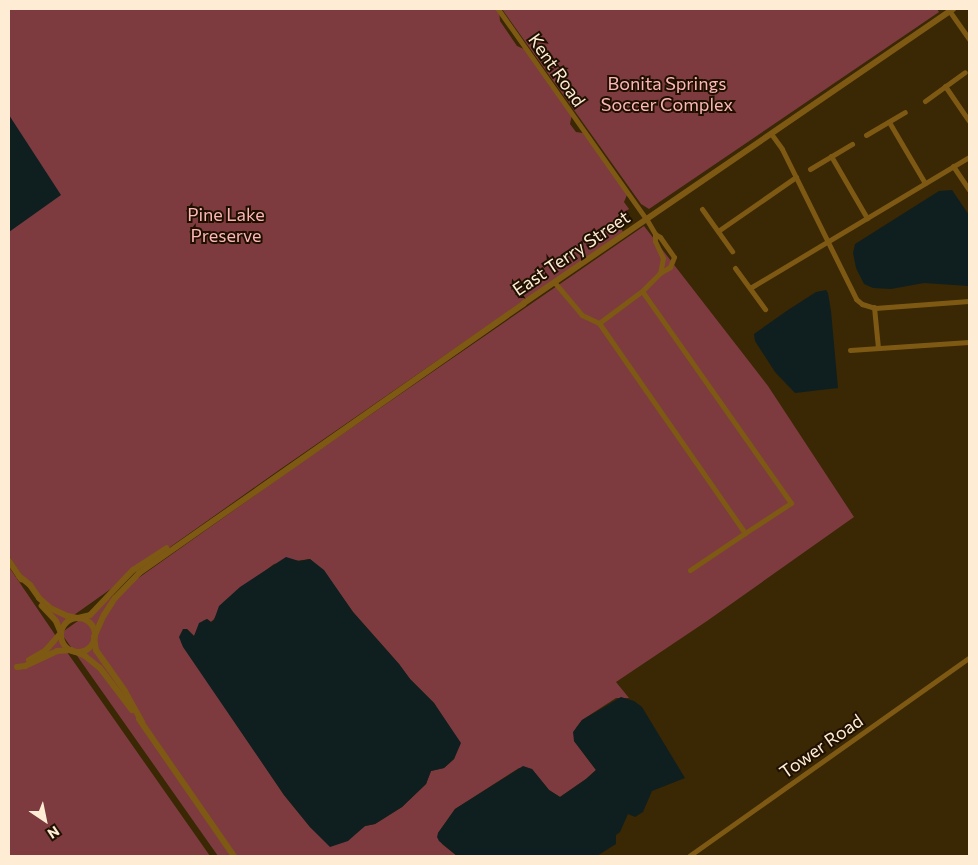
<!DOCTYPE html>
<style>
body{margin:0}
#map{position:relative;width:978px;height:865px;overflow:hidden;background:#3a2703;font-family:Commissioner,sans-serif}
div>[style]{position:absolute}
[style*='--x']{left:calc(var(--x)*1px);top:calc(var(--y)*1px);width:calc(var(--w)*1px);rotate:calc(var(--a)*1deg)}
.green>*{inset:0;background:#7d3b40}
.water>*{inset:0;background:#0f1f20}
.minor>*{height:5px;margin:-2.5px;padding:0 2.5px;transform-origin:2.5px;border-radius:2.5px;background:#7e5913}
.tertiary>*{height:6px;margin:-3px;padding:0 3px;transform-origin:3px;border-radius:3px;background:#7e5913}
.tertiary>.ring{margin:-3px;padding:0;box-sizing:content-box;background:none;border:6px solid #7e5913;border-radius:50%}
span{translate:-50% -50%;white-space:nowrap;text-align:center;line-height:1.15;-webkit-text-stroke:4px #1f1000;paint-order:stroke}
.street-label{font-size:18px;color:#feedd4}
.park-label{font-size:18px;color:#feb7b9}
.frame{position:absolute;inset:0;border:10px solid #feedd4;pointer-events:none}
.north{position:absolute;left:20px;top:795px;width:50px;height:50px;-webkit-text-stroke:4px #1f1000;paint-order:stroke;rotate:146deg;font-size:14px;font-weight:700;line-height:20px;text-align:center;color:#feedd4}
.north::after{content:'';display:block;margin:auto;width:18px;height:22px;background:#feedd4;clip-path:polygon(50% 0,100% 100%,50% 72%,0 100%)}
</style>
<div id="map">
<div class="green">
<i style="clip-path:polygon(9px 9px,499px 9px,500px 21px,517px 46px,524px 49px,572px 114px,570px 124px,576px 132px,583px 133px,618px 178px,627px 195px,624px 202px,629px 209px,620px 215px,618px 222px,623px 232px,282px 468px,57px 627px,9px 556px)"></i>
<i style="clip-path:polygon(502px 9px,937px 9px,939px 12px,649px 209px,641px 204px)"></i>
<i style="clip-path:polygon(evenodd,644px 226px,768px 386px,854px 517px,707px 621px,616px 682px,629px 698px,616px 698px,582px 720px,576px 728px,574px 741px,596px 770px,586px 779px,560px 797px,549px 790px,532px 769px,519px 768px,455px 809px,438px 833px,442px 844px,457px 856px,218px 856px,61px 633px,299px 464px,644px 226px,310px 559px,326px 574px,353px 612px,399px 664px,410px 679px,434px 703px,460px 743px,454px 759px,444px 768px,431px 771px,426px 784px,402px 807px,375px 824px,365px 826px,351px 837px,330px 846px,310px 827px,284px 795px,181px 642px,187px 629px,194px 636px,203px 621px,207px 619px,211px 622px,214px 619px,223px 603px,274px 564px,310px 559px)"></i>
<i style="clip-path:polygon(9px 567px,62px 645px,210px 856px,9px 856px)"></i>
</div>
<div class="water">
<i style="clip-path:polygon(9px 115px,61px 195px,9px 232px)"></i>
<i style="clip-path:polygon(952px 190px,969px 215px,969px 286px,924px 283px,891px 289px,873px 288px,864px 284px,856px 268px,853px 253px,855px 244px,939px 191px)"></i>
<i style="clip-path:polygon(826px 290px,828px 293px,831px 311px,838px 388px,795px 393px,775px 372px,755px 341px,754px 334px,788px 310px,816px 292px)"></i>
<i style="clip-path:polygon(286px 557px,299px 561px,310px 559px,324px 570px,353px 612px,399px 664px,410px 679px,434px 703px,461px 743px,454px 759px,444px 768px,431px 771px,426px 784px,402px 807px,375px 824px,365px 826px,348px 841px,330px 847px,310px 827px,284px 795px,183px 647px,179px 637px,183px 629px,187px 629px,194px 636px,199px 623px,207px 619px,211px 622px,214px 620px,219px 606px,240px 587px)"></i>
<i style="clip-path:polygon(621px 697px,634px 701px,642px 707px,685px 778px,652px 791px,643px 812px,635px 817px,628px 814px,620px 832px,616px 835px,616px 844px,597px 856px,457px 856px,439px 841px,437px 837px,438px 833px,455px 809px,523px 766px,532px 769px,549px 790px,560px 797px,586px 779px,596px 770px,574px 741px,573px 732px,582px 720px)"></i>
</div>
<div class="minor">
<i style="--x:498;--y:9;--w:258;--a:54.8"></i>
<i style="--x:647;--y:220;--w:16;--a:60"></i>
<i style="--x:655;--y:234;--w:7;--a:90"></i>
<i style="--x:655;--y:241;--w:19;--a:65"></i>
<i style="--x:663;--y:258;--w:15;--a:101"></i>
<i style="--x:660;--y:273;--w:25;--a:135"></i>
<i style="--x:642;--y:291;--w:54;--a:143.3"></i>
<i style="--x:599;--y:323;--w:19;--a:-155"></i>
<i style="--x:582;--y:315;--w:42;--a:-130.2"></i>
<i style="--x:948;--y:9;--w:37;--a:55"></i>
<i style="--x:945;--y:86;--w:42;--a:55.6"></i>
<i style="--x:925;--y:101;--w:49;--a:-35.9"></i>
<i style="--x:889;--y:122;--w:71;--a:59.5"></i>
<i style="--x:772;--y:135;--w:17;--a:54"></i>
<i style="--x:782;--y:149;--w:167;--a:63.7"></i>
<i style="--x:856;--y:299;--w:8;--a:40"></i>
<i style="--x:862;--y:304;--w:14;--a:17"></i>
<i style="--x:875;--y:308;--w:94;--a:-4.3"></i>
<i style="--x:866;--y:135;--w:45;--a:-30.5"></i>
<i style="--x:831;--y:156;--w:72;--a:59.9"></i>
<i style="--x:953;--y:166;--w:29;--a:56"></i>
<i style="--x:810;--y:169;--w:49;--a:-30.8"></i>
<i style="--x:702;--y:209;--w:52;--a:54.5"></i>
<i style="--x:718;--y:231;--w:95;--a:-34.7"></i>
<i style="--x:655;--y:234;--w:6;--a:31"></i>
<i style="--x:660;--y:237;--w:24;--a:55"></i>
<i style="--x:674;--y:257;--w:11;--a:112"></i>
<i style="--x:670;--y:267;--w:12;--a:149"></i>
<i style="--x:735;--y:268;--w:51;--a:53.8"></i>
<i style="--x:750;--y:288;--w:255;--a:-30.9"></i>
<i style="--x:874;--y:307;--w:41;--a:84.4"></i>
<i style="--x:599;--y:323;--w:256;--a:55.2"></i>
<i style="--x:745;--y:533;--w:55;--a:-33.1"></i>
<i style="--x:791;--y:503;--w:259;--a:-125.1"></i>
<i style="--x:850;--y:350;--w:119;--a:-3.8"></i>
<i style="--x:690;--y:570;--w:66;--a:-33.9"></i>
<i style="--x:689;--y:856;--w:343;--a:-35.3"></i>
</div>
<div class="tertiary">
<i style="--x:9;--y:561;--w:22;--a:56"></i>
<i style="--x:19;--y:576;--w:14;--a:39"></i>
<i style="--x:30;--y:585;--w:16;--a:55"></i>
<i style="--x:39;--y:598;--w:15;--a:42"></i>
<i style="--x:50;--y:608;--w:19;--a:25"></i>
<i style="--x:67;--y:616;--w:11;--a:10"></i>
<i style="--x:78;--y:618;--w:12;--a:-14"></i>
<i style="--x:90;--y:615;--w:62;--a:-46.3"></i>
<i style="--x:133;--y:570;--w:40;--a:-32.9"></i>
<i class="ring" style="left:61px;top:618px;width:28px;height:28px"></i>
<i style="--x:29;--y:660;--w:20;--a:-30"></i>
<i style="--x:46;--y:650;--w:23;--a:-49"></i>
<i style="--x:61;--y:633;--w:13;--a:-113"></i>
<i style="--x:56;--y:621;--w:21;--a:-133"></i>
<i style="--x:17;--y:667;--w:8;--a:-7"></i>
<i style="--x:25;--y:666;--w:35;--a:-25"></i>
<i style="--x:57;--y:651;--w:14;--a:-4"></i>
<i style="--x:71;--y:650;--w:15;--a:23"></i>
<i style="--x:85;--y:656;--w:19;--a:39"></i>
<i style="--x:100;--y:668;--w:53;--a:52.7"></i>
<i style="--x:139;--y:719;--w:167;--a:55.3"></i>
<i style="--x:142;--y:722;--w:35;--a:-119"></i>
<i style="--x:125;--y:691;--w:50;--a:-125.3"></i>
<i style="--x:96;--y:650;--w:13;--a:-99"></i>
<i style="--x:94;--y:637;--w:24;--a:-66"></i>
<i style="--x:104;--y:615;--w:20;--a:-57"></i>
<i style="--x:115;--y:598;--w:35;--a:-46"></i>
<i style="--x:139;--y:573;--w:470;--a:-35"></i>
<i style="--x:524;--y:303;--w:520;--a:-34.42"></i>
</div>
<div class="street-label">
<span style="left:557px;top:70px;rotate:55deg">Kent Road</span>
<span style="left:571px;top:253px;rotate:-34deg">East Terry Street</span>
<span style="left:821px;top:746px;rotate:-35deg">Tower Road</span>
</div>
<div class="park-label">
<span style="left:667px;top:94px">Bonita Springs<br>Soccer Complex</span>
<span style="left:226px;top:225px">Pine Lake<br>Preserve</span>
</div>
<div class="frame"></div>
<div class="north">N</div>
</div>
